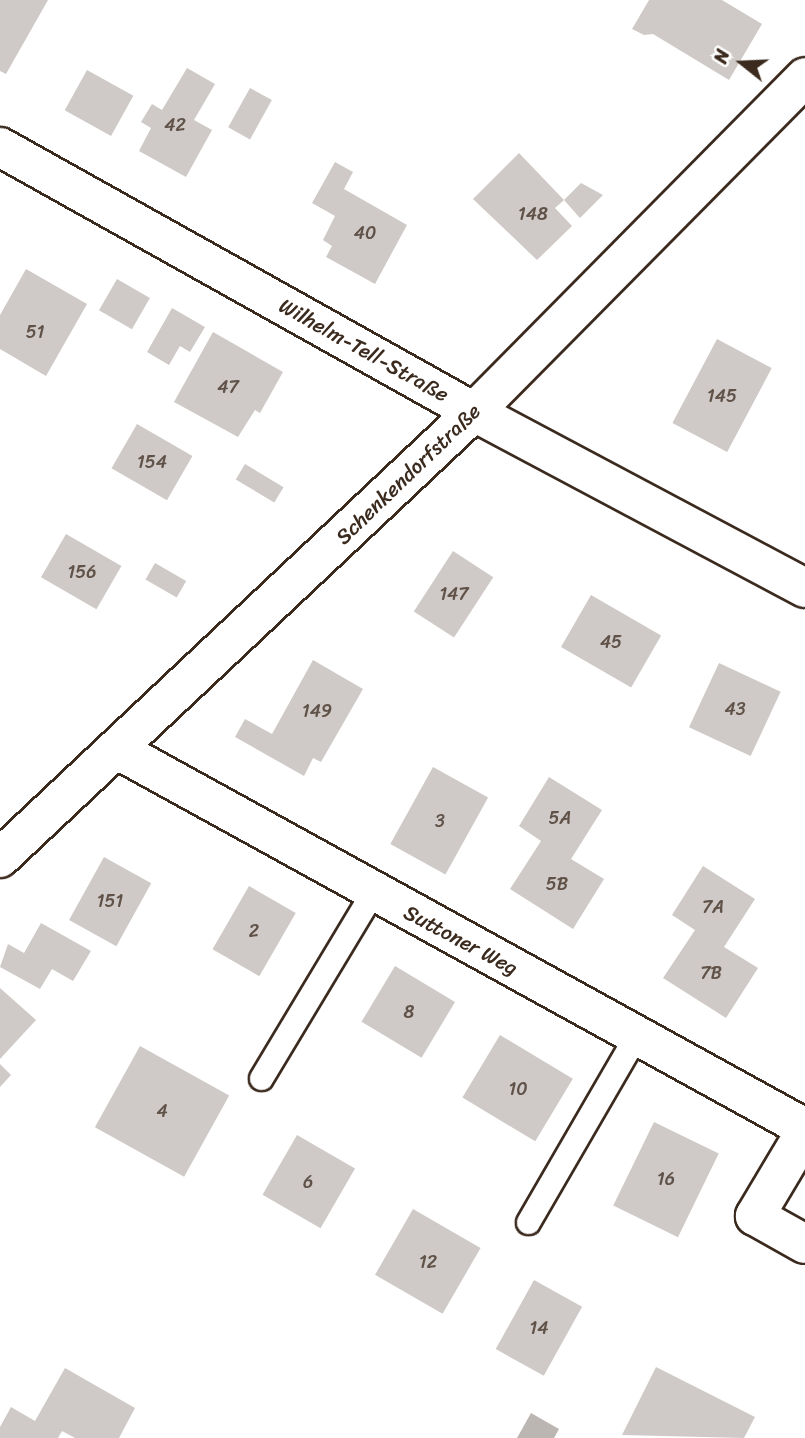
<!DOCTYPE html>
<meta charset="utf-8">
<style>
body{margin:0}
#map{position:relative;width:805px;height:1438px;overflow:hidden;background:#fff;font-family:Sriracha,sans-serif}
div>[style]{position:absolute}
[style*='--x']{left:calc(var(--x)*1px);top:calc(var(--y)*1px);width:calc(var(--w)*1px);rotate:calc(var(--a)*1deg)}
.water>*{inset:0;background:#bcb6b3}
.building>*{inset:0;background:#cfcac7;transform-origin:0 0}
.roads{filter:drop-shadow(2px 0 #3b2a1e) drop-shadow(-2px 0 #3b2a1e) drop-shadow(0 2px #3b2a1e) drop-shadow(0 -2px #3b2a1e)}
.service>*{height:23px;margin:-11.5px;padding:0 11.5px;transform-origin:11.5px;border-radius:11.5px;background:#fff}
.minor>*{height:38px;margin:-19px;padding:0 19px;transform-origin:19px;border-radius:19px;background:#fff}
span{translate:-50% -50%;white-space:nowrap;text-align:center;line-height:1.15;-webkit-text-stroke:6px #fff;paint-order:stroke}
.number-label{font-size:18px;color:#605248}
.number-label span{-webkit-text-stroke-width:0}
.street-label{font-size:21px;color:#3b2a1e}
.north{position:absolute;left:707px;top:28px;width:70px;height:70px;-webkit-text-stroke:5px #fff;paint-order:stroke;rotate:288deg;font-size:19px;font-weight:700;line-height:28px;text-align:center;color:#3b2a1e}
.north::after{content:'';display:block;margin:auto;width:24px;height:32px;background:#3b2a1e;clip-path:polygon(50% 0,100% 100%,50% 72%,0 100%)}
</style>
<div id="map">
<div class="water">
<i style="clip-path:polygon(531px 1413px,559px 1429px,554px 1438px,517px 1438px)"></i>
</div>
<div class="building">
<i style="clip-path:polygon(0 0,48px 0,6px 74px,0 71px)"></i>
<i style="clip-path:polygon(649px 0,722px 0,762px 24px,729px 80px,653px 34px,644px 35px,632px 29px)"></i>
<i style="clip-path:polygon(187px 68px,215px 84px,194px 120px,212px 130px,186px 177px,139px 151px,151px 128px,141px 122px,152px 104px,162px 110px)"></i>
<i style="left:87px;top:70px;width:53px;height:46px;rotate:29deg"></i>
<i style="left:250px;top:88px;width:25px;height:45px;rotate:29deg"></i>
<i style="clip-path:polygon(519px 153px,564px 200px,581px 183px,603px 195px,580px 218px,564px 200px,555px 208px,572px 226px,537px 260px,473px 199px)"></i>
<i style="clip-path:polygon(335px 162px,353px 172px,344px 189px,407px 225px,375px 284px,326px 257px,332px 246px,323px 240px,335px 216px,312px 203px)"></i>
<i style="clip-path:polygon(26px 269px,87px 304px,46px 376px,0 349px,0 315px)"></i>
<i style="left:117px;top:279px;width:38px;height:36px;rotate:30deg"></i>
<i style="clip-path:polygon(172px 308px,205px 327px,190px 352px,180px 346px,169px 365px,147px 352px)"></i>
<i style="clip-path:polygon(213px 332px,283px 372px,260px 413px,255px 410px,238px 437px,174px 402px)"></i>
<i style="left:717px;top:339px;width:62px;height:95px;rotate:28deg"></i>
<i style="left:137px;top:424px;width:64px;height:51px;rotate:30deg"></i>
<i style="left:245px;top:464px;width:45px;height:18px;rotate:31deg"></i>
<i style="left:66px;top:534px;width:64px;height:50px;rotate:30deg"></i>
<i style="left:453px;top:551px;width:48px;height:72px;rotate:33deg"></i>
<i style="left:155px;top:563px;width:36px;height:19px;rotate:30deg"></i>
<i style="left:591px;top:595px;width:81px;height:60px;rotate:30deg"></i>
<i style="clip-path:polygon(313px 660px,363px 689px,321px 762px,313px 758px,304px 776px,235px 737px,245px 719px,272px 734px)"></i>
<i style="left:719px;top:663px;width:68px;height:71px;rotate:25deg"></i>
<i style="left:433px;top:767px;width:63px;height:88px;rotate:29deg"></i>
<i style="clip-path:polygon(549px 777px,602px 810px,571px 859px,604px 879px,573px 929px,510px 889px,541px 841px,519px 826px)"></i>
<i style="left:104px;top:857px;width:54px;height:72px;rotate:29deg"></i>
<i style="clip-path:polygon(703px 866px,755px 899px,724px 947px,758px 968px,726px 1018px,663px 978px,695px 930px,672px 915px)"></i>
<i style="left:249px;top:886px;width:54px;height:73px;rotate:30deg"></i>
<i style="clip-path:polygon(41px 923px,91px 951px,73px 981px,52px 969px,40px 989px,0 967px,8px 944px,24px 953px)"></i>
<i style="left:395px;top:966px;width:70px;height:65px;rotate:31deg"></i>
<i style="clip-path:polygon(0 988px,36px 1020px,0 1059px)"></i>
<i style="left:500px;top:1035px;width:85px;height:73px;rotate:31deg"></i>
<i style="left:140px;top:1046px;width:102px;height:93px;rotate:29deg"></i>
<i style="clip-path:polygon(0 1064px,11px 1075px,0 1087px)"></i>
<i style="left:654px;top:1122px;width:72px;height:93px;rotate:26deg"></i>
<i style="left:297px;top:1135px;width:67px;height:69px;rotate:30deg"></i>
<i style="left:413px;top:1209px;width:78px;height:76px;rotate:30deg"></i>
<i style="left:534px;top:1280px;width:55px;height:79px;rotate:29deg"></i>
<i style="clip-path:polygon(656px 1367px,755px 1417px,744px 1438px,622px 1435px)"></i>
<i style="clip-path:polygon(65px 1368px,135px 1408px,119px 1438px,75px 1438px,62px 1431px,58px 1438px,0 1438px,0 1427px,11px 1407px,35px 1421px)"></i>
</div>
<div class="roads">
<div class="service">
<i style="--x:261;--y:1078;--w:216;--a:-59"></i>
<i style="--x:528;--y:1222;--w:220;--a:-59.9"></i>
</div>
<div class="minor">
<i style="--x:0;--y:147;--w:543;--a:29.21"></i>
<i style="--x:474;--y:412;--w:375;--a:28"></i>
<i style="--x:118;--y:750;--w:784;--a:28.82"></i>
<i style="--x:0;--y:858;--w:651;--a:-43.26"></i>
<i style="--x:474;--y:412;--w:471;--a:-45.3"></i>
<i style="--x:805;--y:1132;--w:98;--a:120.8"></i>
<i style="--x:755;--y:1216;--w:57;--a:29.2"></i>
</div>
</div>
<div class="number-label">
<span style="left:175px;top:125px">42</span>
<span style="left:533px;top:214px">148</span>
<span style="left:365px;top:233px">40</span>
<span style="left:35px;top:332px">51</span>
<span style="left:228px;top:387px">47</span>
<span style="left:722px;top:396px">145</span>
<span style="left:152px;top:462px">154</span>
<span style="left:82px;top:572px">156</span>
<span style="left:454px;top:594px">147</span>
<span style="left:611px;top:642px">45</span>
<span style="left:735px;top:709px">43</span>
<span style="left:317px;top:711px">149</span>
<span style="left:560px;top:818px">5A</span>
<span style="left:440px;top:821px">3</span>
<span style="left:557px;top:884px">5B</span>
<span style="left:110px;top:901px">151</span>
<span style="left:713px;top:907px">7A</span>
<span style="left:254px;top:931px">2</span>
<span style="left:711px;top:973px">7B</span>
<span style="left:409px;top:1012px">8</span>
<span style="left:518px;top:1089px">10</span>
<span style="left:162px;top:1111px">4</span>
<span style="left:666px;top:1179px">16</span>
<span style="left:308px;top:1182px">6</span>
<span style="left:428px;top:1262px">12</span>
<span style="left:539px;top:1328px">14</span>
</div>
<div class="street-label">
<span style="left:364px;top:350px;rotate:29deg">Wilhelm-Tell-Straße</span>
<span style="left:408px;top:474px;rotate:-44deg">Schenkendorfstraße</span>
<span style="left:461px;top:940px;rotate:28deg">Suttoner Weg</span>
</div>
<div class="north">N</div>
</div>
